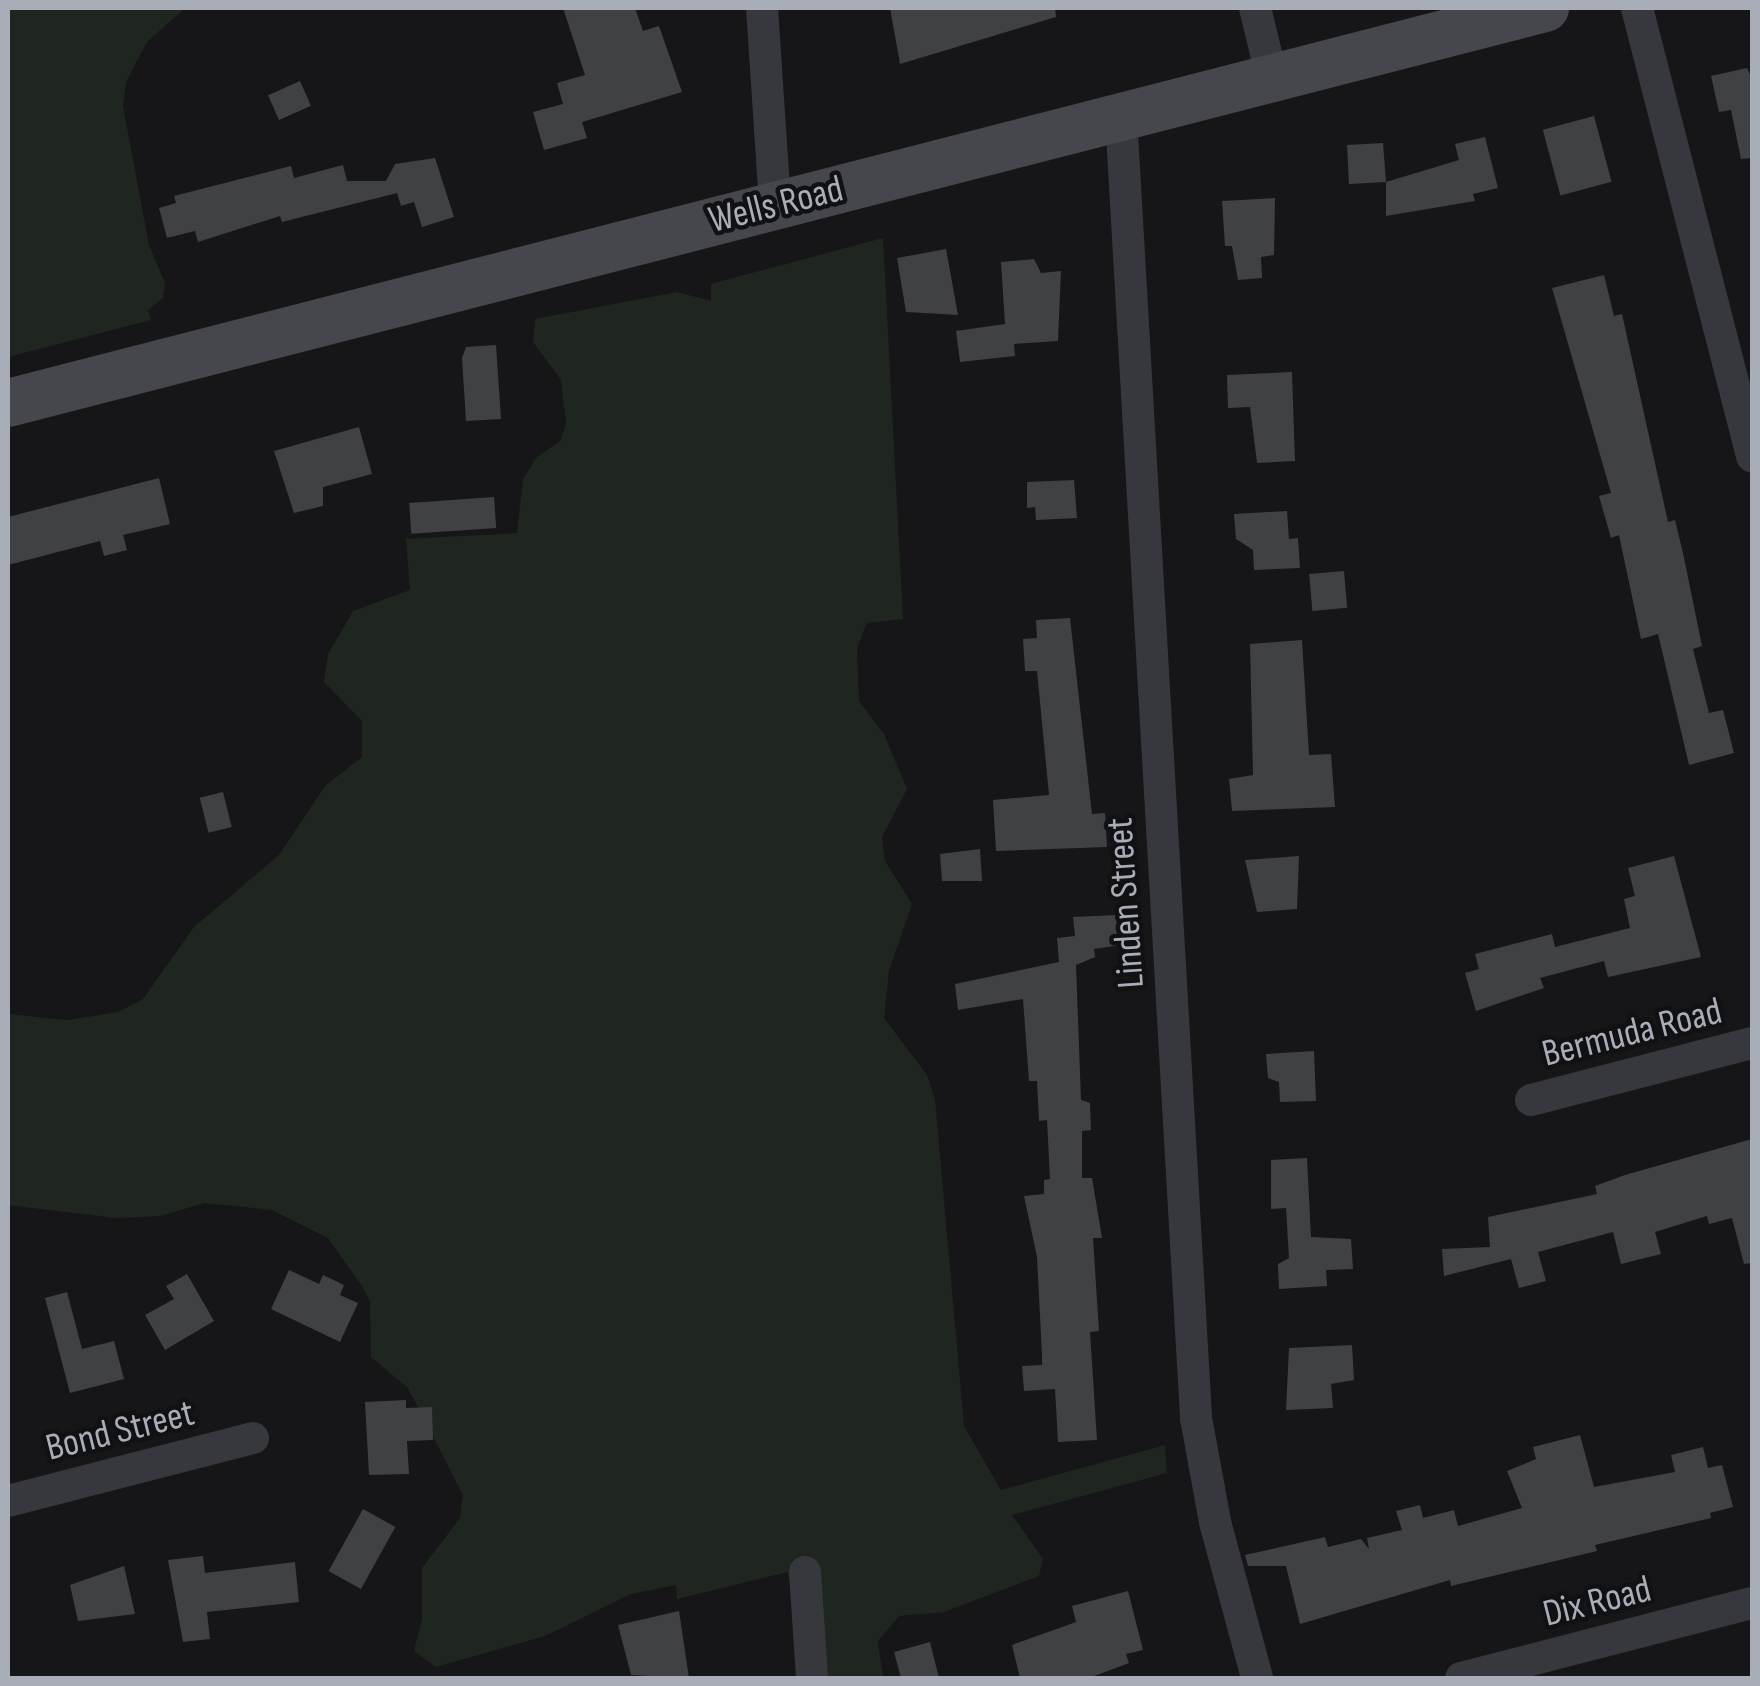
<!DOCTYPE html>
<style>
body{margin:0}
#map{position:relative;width:1760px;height:1686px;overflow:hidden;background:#161618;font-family:"Sofia Sans Condensed",sans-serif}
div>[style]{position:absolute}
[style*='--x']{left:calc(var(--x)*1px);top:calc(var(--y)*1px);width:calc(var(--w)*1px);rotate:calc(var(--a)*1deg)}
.green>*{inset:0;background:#1e261f}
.building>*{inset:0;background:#404145;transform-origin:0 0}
.street>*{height:32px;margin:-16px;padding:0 16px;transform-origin:16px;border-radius:16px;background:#37383d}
.secondary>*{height:48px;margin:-24px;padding:0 24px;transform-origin:24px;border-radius:24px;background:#45474d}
span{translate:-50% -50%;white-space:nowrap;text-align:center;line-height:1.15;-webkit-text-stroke:9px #111113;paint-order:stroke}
.street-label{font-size:38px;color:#a8adb8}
.frame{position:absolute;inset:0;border:10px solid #a8adb8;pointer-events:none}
</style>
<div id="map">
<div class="green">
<i style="clip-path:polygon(8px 8px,185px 8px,147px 42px,126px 82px,123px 106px,149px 245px,165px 283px,163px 298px,148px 310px,151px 320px,8px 357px)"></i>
<i style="clip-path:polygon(883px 238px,903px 619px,867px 623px,857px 648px,859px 701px,884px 734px,907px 789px,882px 837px,885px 861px,912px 904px,889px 971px,884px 1018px,927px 1075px,935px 1099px,964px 1426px,1001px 1490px,1165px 1445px,1167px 1473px,1012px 1515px,1043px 1559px,1039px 1576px,944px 1612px,899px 1616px,878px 1641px,883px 1678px,803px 1678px,788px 1572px,677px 1599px,676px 1585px,631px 1594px,545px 1636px,436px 1667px,414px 1651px,422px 1619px,422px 1568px,460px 1518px,463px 1495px,408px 1388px,371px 1357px,370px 1302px,362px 1286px,328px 1238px,272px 1210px,204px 1203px,161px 1216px,115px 1218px,8px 1205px,8px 1014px,68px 1020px,118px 1012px,143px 999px,194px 927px,279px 855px,325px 786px,362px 757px,362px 721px,324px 682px,328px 654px,353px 611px,410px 590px,406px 539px,517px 533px,523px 479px,537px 457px,560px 441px,566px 424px,561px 380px,533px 342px,535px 319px,677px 292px,711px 301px,711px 284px)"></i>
</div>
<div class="building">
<i style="clip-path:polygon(563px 8px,635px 8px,643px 31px,659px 26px,682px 92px,582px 122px,587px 138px,544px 150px,533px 112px,563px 104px,557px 83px,585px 75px)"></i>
<i style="clip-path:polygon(890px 8px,1055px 8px,1056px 17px,900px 64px)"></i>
<i style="clip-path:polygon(1747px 68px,1752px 79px,1752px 158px,1741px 159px,1731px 110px,1719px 112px,1711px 76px)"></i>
<i style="left:300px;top:81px;width:27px;height:35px;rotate:66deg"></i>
<i style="left:1594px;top:116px;width:68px;height:53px;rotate:75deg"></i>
<i style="clip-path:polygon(1485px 137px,1498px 188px,1473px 194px,1475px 201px,1386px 216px,1386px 182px,1349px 184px,1347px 145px,1383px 143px,1386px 182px,1459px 160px,1455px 144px)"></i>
<i style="clip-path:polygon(435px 158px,454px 217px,422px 227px,414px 202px,401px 206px,397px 193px,282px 222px,280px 216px,198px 242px,195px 231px,167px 238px,159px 208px,176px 203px,174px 196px,291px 166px,294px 178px,343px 165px,347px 181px,386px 181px,395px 164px)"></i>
<i style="clip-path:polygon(1275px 198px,1274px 255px,1261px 257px,1262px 278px,1238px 280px,1232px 246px,1225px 246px,1222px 201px)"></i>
<i style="clip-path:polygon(946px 249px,958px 315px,906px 312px,897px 258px)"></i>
<i style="clip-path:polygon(1034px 259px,1041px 273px,1061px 271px,1058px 341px,1014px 344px,1015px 356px,960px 362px,956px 331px,1005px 324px,1001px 262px)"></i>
<i style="clip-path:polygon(1604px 275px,1614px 316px,1622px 314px,1668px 522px,1675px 520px,1683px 553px,1702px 646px,1693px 649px,1709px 713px,1723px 710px,1734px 753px,1689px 765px,1658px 634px,1641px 639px,1619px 535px,1611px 538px,1599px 496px,1611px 493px,1552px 288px)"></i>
<i style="clip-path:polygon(496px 345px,501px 419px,466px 421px,462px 358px,466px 347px)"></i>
<i style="clip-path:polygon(1292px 372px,1295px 461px,1257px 463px,1250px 407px,1228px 408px,1227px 375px)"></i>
<i style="clip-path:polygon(359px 427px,372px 474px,323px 487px,323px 506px,294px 513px,274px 451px)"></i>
<i style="clip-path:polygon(159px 478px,170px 524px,123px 535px,127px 550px,104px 556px,100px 541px,8px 565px,8px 517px)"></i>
<i style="clip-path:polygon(1074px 480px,1077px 518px,1036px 520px,1035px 507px,1027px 508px,1027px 482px)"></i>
<i style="left:494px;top:497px;width:31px;height:85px;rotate:86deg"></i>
<i style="clip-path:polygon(1287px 511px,1289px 539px,1298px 538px,1300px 568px,1254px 570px,1253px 550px,1236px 539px,1234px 514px)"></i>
<i style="left:1344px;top:571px;width:37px;height:35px;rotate:85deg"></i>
<i style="clip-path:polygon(1070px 618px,1092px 814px,1105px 813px,1107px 847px,996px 851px,993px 800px,1049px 795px,1037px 671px,1025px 671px,1023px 639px,1037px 638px,1036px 620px)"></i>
<i style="clip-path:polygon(1302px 640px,1309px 755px,1331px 754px,1335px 807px,1232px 811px,1229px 779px,1253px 775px,1250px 644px)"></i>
<i style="left:223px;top:792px;width:36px;height:24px;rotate:76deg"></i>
<i style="clip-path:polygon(980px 849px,982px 881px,942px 881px,940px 854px)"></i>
<i style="clip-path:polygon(1299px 856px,1297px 909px,1257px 912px,1245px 860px)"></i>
<i style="clip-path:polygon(1674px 856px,1701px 957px,1608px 977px,1604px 961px,1540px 978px,1544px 988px,1476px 1011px,1465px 973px,1479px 969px,1475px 954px,1552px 934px,1555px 947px,1630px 928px,1624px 899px,1635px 896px,1628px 868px)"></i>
<i style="clip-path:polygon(1117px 915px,1121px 945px,1094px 949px,1095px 957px,1076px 965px,1081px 1100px,1090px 1103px,1091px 1130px,1082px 1131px,1082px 1178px,1092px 1178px,1102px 1238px,1093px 1238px,1099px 1331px,1090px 1332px,1097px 1440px,1058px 1442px,1055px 1389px,1024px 1391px,1022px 1366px,1042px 1365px,1042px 1355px,1037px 1257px,1024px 1196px,1044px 1194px,1044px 1180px,1050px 1179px,1047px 1120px,1039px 1121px,1037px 1081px,1029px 1081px,1023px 999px,958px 1010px,955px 984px,1059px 962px,1057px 938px,1075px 936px,1073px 917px)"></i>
<i style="clip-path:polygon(1314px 1051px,1316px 1101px,1280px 1102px,1279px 1082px,1268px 1078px,1266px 1054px)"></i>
<i style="clip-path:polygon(1752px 1139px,1752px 1263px,1744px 1264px,1732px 1218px,1709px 1224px,1707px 1216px,1655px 1232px,1661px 1254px,1621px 1264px,1613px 1232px,1538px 1252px,1546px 1281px,1519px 1288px,1511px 1259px,1444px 1276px,1442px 1249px,1490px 1247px,1488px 1217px,1597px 1194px,1595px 1186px,1625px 1175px)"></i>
<i style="clip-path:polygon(1307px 1158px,1311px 1237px,1351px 1239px,1353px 1269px,1326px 1270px,1327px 1286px,1279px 1289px,1278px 1264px,1289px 1258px,1286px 1208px,1271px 1209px,1271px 1160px)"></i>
<i style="clip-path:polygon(289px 1270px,319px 1284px,323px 1275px,344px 1285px,340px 1295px,358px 1303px,340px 1342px,271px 1309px)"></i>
<i style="clip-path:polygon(187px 1274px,214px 1321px,165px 1350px,145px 1315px,174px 1299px,166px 1286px)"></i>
<i style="clip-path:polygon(67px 1292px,82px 1349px,114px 1341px,124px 1379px,70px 1393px,45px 1298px)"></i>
<i style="clip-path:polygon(1352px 1345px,1354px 1380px,1331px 1384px,1333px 1408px,1286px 1410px,1289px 1348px)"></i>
<i style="clip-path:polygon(406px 1400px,406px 1408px,432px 1407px,433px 1440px,407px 1441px,409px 1474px,369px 1475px,365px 1402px)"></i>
<i style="clip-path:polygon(1580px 1435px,1594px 1487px,1675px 1472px,1671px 1455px,1703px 1447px,1708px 1468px,1722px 1465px,1733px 1507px,1710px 1513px,1711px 1518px,1595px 1545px,1597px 1551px,1451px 1586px,1450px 1580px,1300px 1624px,1286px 1566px,1248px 1566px,1245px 1555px,1325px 1537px,1328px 1547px,1361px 1539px,1369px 1549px,1367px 1538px,1402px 1530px,1396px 1511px,1420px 1505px,1423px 1518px,1454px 1510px,1458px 1526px,1522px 1508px,1507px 1471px,1536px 1459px,1533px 1447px)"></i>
<i style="left:363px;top:1509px;width:37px;height:71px;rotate:29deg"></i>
<i style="clip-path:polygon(203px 1556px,205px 1573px,295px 1562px,299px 1602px,207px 1612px,210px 1639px,183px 1642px,168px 1560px)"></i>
<i style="clip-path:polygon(124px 1566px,135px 1614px,78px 1621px,70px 1585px)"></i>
<i style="clip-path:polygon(1128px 1591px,1143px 1650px,1126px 1654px,1129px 1663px,1089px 1678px,1020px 1678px,1012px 1645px,1076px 1622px,1072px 1606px)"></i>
<i style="clip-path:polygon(679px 1611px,689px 1678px,631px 1675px,618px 1625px)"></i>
<i style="clip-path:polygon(930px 1642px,939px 1678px,901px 1678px,894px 1652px)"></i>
</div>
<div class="street">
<i style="--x:762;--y:8;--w:197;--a:86.2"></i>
<i style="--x:1255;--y:8;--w:72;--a:76.3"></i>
<i style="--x:1637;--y:8;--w:463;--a:75.6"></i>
<i style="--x:1121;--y:116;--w:1304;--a:86.7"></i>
<i style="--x:1196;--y:1418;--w:106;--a:79.6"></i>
<i style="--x:1215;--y:1522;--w:162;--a:74.9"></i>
<i style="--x:1531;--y:1100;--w:228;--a:-14.5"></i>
<i style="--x:8;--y:1501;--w:253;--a:-14.4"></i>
<i style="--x:805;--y:1572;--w:106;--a:86.2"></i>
<i style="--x:1461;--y:1678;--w:301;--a:-14.5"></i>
</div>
<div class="secondary">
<i style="--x:8;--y:403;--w:1587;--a:-14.41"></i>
</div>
<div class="street-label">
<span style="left:776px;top:205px;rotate:-14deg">Wells Road</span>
<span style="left:1126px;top:903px;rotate:-94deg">Linden Street</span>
<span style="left:1632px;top:1033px;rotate:-14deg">Bermuda Road</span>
<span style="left:120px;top:1431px;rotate:-14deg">Bond Street</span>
<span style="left:1597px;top:1602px;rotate:-14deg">Dix Road</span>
</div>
<div class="frame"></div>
</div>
